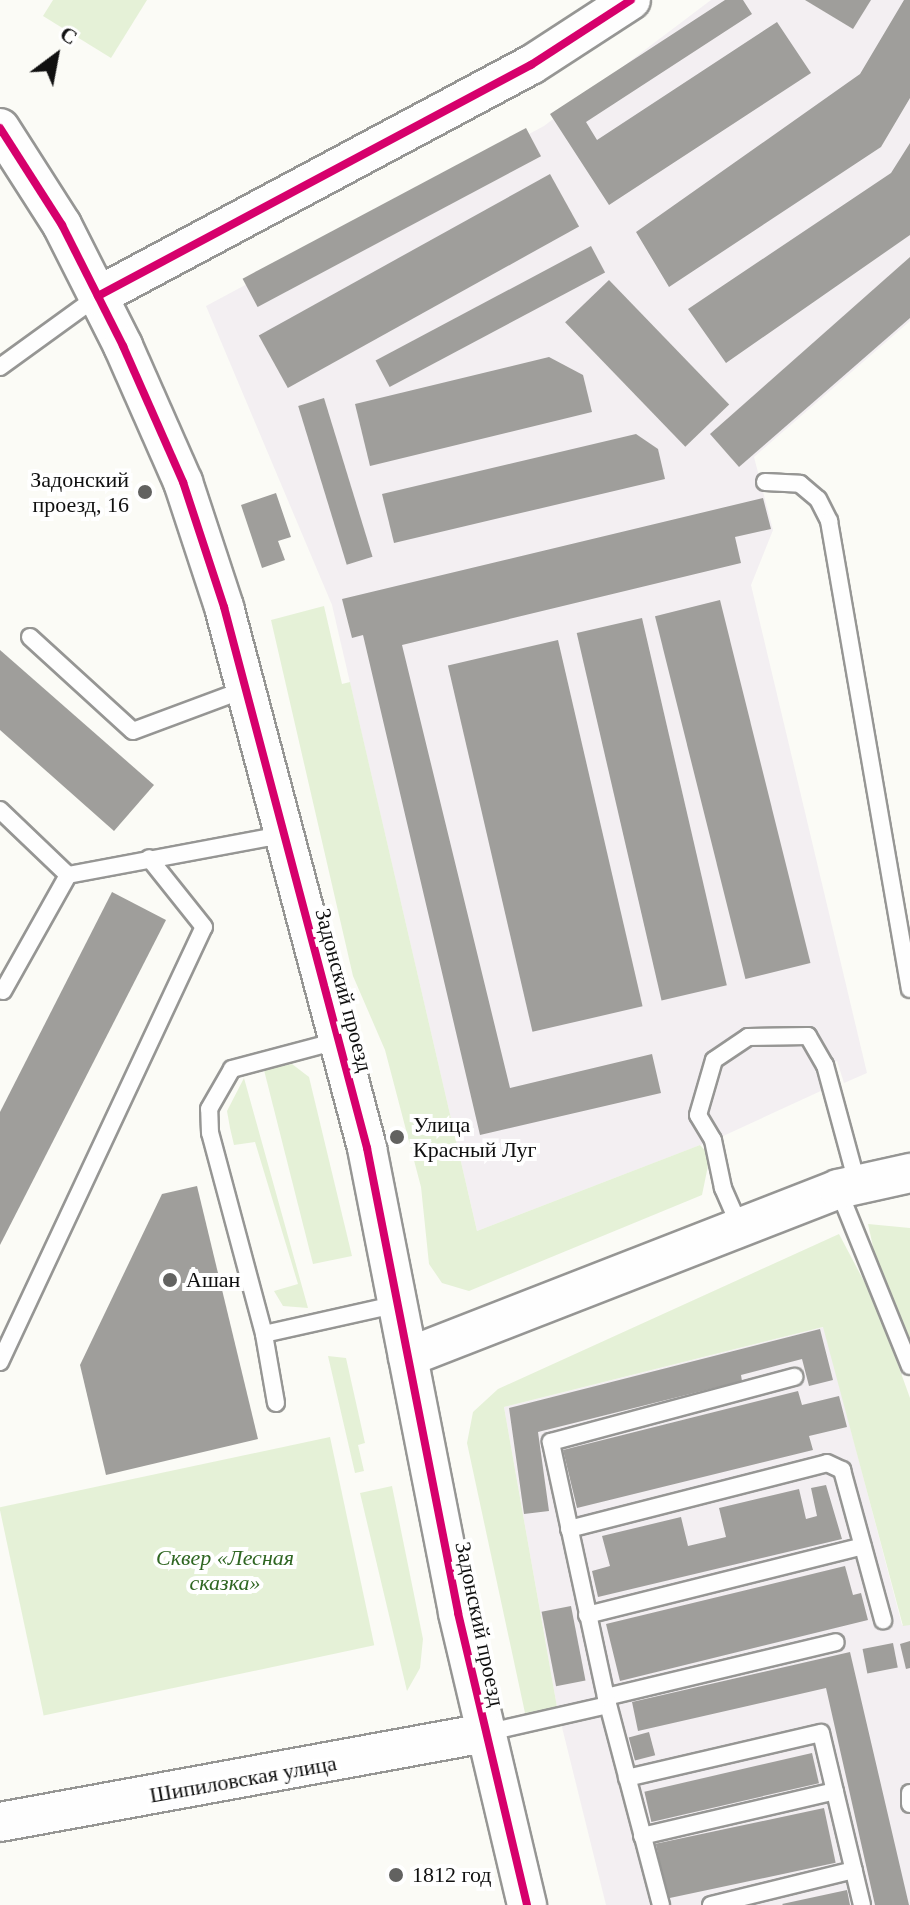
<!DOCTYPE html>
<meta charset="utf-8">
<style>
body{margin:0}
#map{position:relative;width:910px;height:1905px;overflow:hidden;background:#fbfbf6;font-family:"Times New Roman",serif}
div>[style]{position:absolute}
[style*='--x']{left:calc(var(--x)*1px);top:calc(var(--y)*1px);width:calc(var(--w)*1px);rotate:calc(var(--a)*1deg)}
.industrial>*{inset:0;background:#f3eff2}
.green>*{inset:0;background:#e5f1d7;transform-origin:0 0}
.building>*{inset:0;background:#9f9e9b;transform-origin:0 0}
.roads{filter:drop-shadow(2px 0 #969694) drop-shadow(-2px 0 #969694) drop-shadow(0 2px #969694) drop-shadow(0 -2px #969694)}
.service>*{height:16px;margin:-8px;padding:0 8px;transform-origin:8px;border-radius:8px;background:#fefefe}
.tertiary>*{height:38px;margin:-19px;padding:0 19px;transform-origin:19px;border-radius:19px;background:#fefefe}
.cycleway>*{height:8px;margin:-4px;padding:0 4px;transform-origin:4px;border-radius:4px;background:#d6006c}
.dots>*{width:22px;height:22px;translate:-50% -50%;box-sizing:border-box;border:4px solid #fff;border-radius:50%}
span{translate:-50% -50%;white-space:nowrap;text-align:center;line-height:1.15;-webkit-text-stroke:8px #fff;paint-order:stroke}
.poi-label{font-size:22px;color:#101010}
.right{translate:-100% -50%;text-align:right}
.left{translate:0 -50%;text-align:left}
.street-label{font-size:22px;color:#101010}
.park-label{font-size:22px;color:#2f6622;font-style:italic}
.north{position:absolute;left:16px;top:16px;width:80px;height:80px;-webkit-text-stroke:6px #fff;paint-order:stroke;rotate:32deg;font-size:22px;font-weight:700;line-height:32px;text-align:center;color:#101010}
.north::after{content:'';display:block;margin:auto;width:28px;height:36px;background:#101010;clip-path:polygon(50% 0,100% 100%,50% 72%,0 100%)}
</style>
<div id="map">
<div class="industrial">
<i style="clip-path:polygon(711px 0,910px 0,910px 321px,754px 457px,773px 530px,751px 585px,867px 1073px,844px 1083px,837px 1061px,815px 1069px,823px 1090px,721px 1137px,477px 1231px,332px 605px,206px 306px,544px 126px)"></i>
<i style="clip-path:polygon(824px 1327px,902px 1625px,910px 1625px,910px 1905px,606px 1905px,557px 1707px,504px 1407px)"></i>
</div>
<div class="green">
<i style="clip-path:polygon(53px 0,147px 0,111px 58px,43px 16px)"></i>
<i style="clip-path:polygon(324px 606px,342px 684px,350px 682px,477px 1231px,700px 1145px,710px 1156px,702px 1195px,469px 1291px,442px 1283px,429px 1264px,421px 1187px,385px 1050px,353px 976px,271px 620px)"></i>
<i style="clip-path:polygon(292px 1064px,309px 1077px,352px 1256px,313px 1264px,264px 1070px)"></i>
<i style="clip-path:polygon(244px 1078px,308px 1308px,283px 1306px,274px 1291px,298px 1284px,255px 1142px,234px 1145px,230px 1128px,227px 1111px)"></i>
<i style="clip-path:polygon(868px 1224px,910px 1228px,910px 1343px,876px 1260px)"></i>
<i style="clip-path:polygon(839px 1234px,876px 1304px,910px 1398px,910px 1625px,903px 1626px,823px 1327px,504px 1407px,557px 1707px,525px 1713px,467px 1443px,473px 1412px,498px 1389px)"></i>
<i style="clip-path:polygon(328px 1356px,346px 1358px,365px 1443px,358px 1445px,364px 1471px,355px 1473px)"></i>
<i style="left:330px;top:1437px;width:213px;height:338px;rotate:78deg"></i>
<i style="clip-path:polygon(392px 1486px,423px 1639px,420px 1668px,407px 1691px,360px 1493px)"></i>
</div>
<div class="building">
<i style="clip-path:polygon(725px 0,743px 0,752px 14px,586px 122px,597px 140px,777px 22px,811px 73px,609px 205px,550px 114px)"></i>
<i style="clip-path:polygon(805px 0,871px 0,853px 29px)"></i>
<i style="clip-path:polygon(904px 0,910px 0,910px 98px,881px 147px,669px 287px,636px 232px,860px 74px)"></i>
<i style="left:526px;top:128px;width:32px;height:321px;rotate:62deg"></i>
<i style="clip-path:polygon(910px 143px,910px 235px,726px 363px,688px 309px,891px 173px)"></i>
<i style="left:550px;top:174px;width:60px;height:333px;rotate:61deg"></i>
<i style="left:591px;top:246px;width:30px;height:244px;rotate:62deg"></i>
<i style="clip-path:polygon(910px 257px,910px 318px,739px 467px,710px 434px)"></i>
<i style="left:609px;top:280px;width:173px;height:61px;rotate:46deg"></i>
<i style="clip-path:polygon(549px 357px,583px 375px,592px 412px,370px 466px,355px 404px)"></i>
<i style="left:324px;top:398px;width:166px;height:27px;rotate:73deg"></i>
<i style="clip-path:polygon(636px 434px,658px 449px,665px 479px,394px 543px,382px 494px)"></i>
<i style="clip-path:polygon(276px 493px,291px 537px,278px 541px,285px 560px,262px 568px,241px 505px)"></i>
<i style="clip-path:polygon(763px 498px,771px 529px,735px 537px,741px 563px,402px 645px,510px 1088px,652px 1054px,661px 1093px,480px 1135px,363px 635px,352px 638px,342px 599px)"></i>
<i style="left:720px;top:600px;width:374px;height:67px;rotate:76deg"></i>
<i style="left:642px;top:618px;width:377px;height:67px;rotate:77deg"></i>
<i style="left:558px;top:640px;width:376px;height:113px;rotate:77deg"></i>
<i style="clip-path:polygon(0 650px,154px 785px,114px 831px,0 730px)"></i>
<i style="clip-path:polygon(112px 892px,166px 920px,0 1245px,0 1112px)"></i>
<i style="clip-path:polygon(197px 1186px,258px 1439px,106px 1475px,80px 1365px,162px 1194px)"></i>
<i style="clip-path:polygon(820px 1329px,833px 1380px,809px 1386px,802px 1359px,741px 1375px,742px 1381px,538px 1432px,549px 1511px,524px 1514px,509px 1408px)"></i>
<i style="clip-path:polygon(798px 1391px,802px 1405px,839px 1396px,847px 1427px,809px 1436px,813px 1450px,577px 1508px,563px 1450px)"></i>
<i style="clip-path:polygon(826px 1485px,842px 1539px,598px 1597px,592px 1571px,610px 1566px,602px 1536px,681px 1517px,688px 1546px,726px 1537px,719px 1508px,799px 1489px,806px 1519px,817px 1516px,811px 1488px)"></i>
<i style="clip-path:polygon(845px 1566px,853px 1595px,861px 1593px,868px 1620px,620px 1681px,606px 1624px)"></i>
<i style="left:571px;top:1606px;width:76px;height:30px;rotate:79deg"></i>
<i style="clip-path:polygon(910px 1641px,910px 1668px,906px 1669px,900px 1644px)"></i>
<i style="left:893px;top:1643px;width:25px;height:31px;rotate:79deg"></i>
<i style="clip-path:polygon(850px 1652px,909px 1905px,875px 1905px,826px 1688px,638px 1731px,632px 1702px)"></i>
<i style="left:649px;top:1732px;width:24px;height:21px;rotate:75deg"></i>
<i style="left:812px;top:1753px;width:31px;height:172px;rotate:77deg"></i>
<i style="left:824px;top:1808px;width:56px;height:172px;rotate:78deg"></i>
<i style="clip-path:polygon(847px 1890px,850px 1905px,783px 1905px,782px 1904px)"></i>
</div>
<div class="roads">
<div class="service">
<i style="--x:0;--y:367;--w:121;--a:-35.9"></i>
<i style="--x:765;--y:482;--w:35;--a:3"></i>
<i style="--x:800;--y:484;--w:23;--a:40"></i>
<i style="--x:818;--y:499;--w:25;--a:63"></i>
<i style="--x:829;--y:521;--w:475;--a:80.2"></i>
<i style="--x:30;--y:637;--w:139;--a:42.4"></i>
<i style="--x:133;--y:731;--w:121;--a:-20.4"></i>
<i style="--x:0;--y:810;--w:94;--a:43.7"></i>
<i style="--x:68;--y:875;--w:218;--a:-10.6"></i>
<i style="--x:3;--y:991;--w:133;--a:-60.7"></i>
<i style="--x:838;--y:1189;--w:191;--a:67.9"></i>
<i style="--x:740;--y:1227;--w:43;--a:-113.6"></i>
<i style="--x:723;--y:1188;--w:49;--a:-101.8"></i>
<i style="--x:713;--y:1140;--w:29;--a:-121"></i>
<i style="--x:698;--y:1115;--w:57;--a:-73.8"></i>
<i style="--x:714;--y:1060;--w:41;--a:-34.1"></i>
<i style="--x:748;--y:1037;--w:60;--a:-1"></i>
<i style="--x:808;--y:1036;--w:34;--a:60"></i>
<i style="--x:825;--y:1065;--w:122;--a:74.8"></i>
<i style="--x:264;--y:1334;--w:137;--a:-12.6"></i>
<i style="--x:0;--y:1362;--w:480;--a:-64.9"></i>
<i style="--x:204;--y:927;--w:88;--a:-128.6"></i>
<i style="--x:276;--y:1403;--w:70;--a:-99.9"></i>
<i style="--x:264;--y:1334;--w:208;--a:-105"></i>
<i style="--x:210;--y:1133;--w:24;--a:-92"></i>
<i style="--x:209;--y:1109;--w:46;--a:-60.1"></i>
<i style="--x:232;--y:1069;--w:113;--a:-14.9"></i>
<i style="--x:569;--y:1529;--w:266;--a:-14.3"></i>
<i style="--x:827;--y:1463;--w:17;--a:25"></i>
<i style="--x:842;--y:1470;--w:156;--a:74.7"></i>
<i style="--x:587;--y:1615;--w:284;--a:-14"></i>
<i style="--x:606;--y:1697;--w:236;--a:-13.4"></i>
<i style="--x:485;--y:1733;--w:126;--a:-12.8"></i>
<i style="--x:627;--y:1778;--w:199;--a:-13.1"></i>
<i style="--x:821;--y:1733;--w:177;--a:76.6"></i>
<i style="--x:910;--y:1793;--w:11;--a:90"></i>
<i style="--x:642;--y:1836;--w:198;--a:-13.1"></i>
<i style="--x:661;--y:1905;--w:215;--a:-104.8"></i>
<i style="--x:606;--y:1697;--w:261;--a:-102.2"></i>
<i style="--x:551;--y:1442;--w:252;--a:-15"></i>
<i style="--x:711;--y:1905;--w:147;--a:-13.8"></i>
</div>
<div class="tertiary">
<i style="--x:0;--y:128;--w:115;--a:57.4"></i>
<i style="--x:62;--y:225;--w:136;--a:63.2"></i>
<i style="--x:123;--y:346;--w:149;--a:66.2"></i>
<i style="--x:183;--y:482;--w:132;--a:71.8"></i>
<i style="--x:224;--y:607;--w:560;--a:75.19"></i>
<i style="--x:367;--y:1148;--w:474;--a:78.9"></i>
<i style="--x:458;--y:1613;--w:300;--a:76.7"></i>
<i style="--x:98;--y:296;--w:491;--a:-28.1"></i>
<i style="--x:531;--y:65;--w:119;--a:-33"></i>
<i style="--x:408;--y:1357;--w:462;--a:-21.3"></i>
<i style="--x:838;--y:1189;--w:74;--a:-12.5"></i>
<i style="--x:0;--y:1822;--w:493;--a:-10.4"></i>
</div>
</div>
<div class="cycleway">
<i style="--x:0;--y:128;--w:115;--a:57.4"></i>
<i style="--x:62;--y:225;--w:136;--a:63.2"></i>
<i style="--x:123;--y:346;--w:149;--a:66.2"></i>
<i style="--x:183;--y:482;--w:132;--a:71.8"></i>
<i style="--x:224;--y:607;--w:560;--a:75.19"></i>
<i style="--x:367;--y:1148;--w:474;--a:78.9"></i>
<i style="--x:458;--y:1613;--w:300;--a:76.7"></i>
<i style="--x:98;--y:296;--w:491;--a:-28.1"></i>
<i style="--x:531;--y:65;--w:119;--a:-33"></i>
</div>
<div class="dots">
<i style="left:145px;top:492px;background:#626260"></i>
<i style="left:397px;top:1137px;background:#626260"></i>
<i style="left:170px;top:1280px;background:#626260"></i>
<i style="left:396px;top:1875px;background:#626260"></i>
</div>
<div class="poi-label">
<span class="right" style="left:129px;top:492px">Задонский<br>проезд, 16</span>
<span class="left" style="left:413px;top:1137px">Улица<br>Красный Луг</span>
<span class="left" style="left:186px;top:1280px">Ашан</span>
<span class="left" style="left:412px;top:1875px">1812 год</span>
</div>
<div class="street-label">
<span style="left:344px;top:990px;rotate:75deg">Задонский проезд</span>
<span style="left:480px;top:1624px;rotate:78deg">Задонский проезд</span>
<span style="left:243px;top:1779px;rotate:-10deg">Шипиловская улица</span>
</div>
<div class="park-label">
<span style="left:225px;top:1570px">Сквер «Лесная<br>сказка»</span>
</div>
<div class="north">С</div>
</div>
